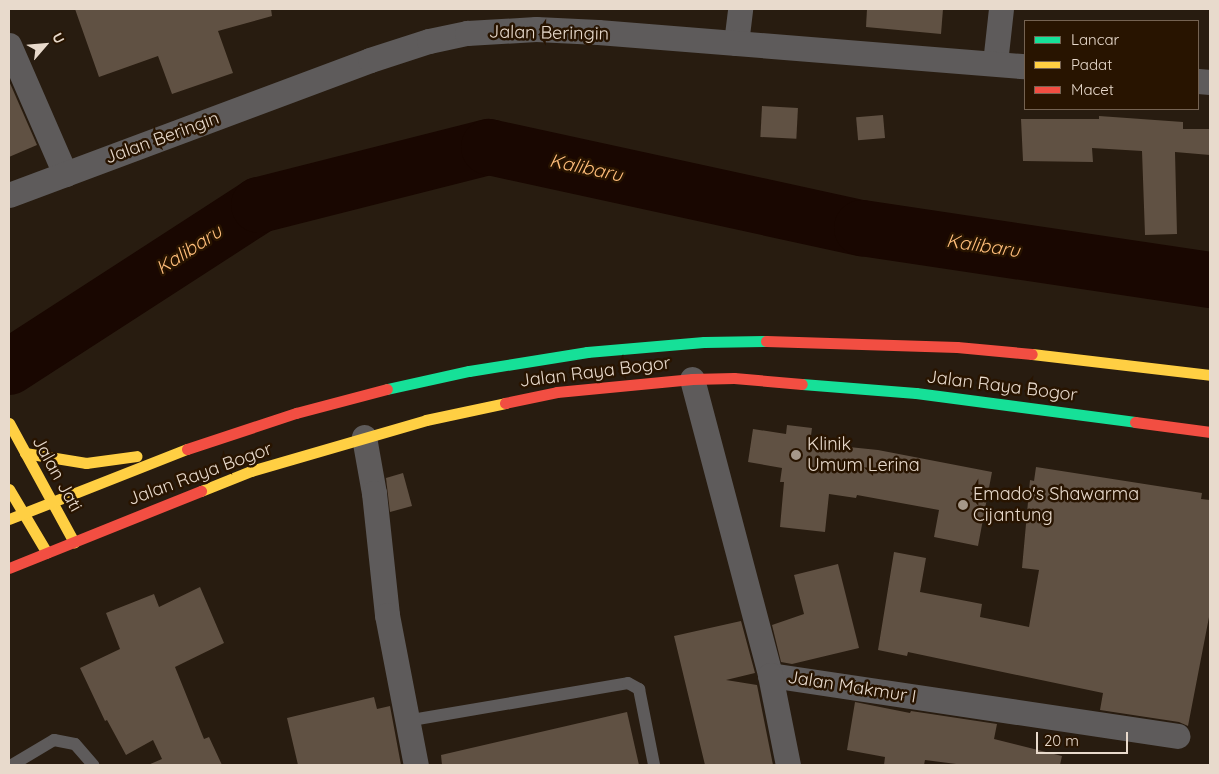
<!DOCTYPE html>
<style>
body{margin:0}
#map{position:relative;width:1219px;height:774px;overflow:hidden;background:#281c10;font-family:Quicksand,sans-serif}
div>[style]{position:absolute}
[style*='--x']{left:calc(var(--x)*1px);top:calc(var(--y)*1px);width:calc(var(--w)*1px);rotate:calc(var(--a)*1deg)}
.river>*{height:56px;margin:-28px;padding:0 28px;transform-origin:28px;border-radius:28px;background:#190701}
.building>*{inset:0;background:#605143;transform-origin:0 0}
.lane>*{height:12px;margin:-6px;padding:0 6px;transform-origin:6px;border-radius:6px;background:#5e5b5b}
.street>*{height:25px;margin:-12.5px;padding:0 12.5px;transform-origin:12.5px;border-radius:12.5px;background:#5e5b5b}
.fast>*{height:11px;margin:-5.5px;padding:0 5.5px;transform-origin:5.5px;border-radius:5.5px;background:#16e098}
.slow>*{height:11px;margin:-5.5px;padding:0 5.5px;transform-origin:5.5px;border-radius:5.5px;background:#ffcf43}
.jam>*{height:11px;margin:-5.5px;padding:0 5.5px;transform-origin:5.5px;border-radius:5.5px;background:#f24e42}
.dots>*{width:14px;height:14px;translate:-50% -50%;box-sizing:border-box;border:2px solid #281400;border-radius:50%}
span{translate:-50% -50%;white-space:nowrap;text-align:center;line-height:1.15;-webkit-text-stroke:5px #281400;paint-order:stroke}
.street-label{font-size:18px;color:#e8dacc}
.poi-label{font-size:18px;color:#e8dacc}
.left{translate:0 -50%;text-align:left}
.water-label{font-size:19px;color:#febd7a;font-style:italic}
.frame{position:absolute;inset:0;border:10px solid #e8dacc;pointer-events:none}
.legend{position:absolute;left:1024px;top:20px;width:175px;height:90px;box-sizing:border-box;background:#281400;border:1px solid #756352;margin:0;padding:6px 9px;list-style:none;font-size:15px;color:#e8dacc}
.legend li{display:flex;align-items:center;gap:10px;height:25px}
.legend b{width:25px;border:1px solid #756352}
.north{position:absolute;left:20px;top:20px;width:50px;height:50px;-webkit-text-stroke:4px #281400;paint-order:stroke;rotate:63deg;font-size:14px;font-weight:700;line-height:20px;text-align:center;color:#e8dacc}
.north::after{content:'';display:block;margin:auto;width:18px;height:22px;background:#e8dacc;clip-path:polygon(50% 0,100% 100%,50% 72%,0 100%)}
.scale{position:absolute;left:1036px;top:732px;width:92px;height:22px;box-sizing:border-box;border:2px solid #e8dacc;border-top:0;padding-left:6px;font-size:15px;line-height:18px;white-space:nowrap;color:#e8dacc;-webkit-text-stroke:4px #281400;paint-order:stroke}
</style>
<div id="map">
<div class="river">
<i style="--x:9;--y:367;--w:298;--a:-32.9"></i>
<i style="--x:259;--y:205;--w:237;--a:-14.2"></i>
<i style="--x:489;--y:147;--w:382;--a:12.3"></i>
<i style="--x:862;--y:228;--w:352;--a:8.5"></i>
</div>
<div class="building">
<i style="clip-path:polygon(75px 9px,271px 9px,272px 16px,218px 31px,233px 73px,172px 94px,158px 56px,99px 77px)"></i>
<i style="clip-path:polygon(867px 9px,943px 9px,941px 34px,866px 27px)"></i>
<i style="clip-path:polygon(9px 81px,37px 145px,9px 157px)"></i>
<i style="left:762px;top:106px;width:36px;height:31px;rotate:3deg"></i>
<i style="left:883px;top:115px;width:23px;height:27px;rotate:85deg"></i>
<i style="clip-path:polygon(1099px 116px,1183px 122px,1183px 129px,1210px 129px,1210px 155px,1175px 152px,1177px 234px,1145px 235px,1142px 151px,1092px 148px,1093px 162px,1023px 161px,1021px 119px,1099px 119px)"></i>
<i style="clip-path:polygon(787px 425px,812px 428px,810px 443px,878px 450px,992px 472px,978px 546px,934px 537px,939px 510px,857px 495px,856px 498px,829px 494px,825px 532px,780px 527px,784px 482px,780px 482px,782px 468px,748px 462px,753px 429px,786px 434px)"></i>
<i style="clip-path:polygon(1036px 467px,1202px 493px,1201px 499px,1210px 500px,1210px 612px,1188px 726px,1179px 722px,1100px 710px,1103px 693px,908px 652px,907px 656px,878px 650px,894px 552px,926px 558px,920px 592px,982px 604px,980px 617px,1029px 627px,1039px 570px,1022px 568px,1030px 480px,1034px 481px)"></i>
<i style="clip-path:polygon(403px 473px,412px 506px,390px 512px,386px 478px)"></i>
<i style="clip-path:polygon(838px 564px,859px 648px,792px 664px,781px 662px,772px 625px,804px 614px,794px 575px)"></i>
<i style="clip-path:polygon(200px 587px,224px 643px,175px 667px,204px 739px,209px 737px,222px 765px,148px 765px,162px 759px,153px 740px,126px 755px,107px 720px,105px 721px,80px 668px,120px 649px,106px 613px,154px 594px,159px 607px)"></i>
<i style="clip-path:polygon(741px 621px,755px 673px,726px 680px,757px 685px,773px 765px,705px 765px,674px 636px)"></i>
<i style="clip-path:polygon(374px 697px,377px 709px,390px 706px,401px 765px,298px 765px,287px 718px)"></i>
<i style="clip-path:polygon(855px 702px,910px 713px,911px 711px,997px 724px,994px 739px,1062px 756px,1060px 765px,964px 765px,925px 760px,924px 765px,884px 765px,885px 757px,847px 750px)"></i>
<i style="clip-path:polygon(627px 712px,639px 765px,442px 765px,441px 755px)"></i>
</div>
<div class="lane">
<i style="--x:406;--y:721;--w:225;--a:-9.7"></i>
<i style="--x:628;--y:683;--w:13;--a:29"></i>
<i style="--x:639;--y:689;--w:77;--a:78.8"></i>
<i style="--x:12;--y:765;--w:49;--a:-30.8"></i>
<i style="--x:54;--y:740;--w:21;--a:11"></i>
<i style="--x:75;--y:744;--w:28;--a:49"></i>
</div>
<div class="street">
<i style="--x:736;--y:43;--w:34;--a:-83"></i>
<i style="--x:9;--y:45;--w:141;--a:66.5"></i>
<i style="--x:995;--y:63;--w:54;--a:-83.7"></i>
<i style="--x:1198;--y:81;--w:12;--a:5"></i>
<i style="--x:9;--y:195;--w:385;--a:-20.5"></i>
<i style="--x:370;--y:60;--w:62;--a:-17.9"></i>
<i style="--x:429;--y:41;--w:39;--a:-12"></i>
<i style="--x:467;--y:33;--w:69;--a:-3.3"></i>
<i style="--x:536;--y:29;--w:62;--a:2.8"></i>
<i style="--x:598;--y:32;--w:428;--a:4.6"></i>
<i style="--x:692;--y:379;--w:306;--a:75.2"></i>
<i style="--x:770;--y:675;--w:412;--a:8.5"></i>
<i style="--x:364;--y:437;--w:57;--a:79.9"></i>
<i style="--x:374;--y:493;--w:123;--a:83.9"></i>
<i style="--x:387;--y:615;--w:153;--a:79.1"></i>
<i style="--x:770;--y:675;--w:92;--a:78.7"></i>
</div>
<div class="fast">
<i style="--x:802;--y:384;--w:114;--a:4.5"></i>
<i style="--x:916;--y:393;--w:221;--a:7.5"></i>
<i style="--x:387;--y:389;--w:84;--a:-12.4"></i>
<i style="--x:469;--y:371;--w:120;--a:-9.1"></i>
<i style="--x:587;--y:352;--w:117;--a:-4.9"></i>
<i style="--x:704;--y:342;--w:62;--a:-0.9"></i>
</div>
<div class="slow">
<i style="--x:1032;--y:354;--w:179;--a:6.7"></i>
<i style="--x:9;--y:423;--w:136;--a:61.4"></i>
<i style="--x:25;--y:453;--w:62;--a:9.3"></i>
<i style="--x:86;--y:463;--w:51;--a:-7.8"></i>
<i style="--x:9;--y:489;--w:74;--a:59.3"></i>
<i style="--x:201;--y:491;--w:54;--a:-21.8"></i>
<i style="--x:251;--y:471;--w:182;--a:-16.2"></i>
<i style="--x:426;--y:420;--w:81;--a:-12.1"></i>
<i style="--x:9;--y:519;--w:191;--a:-21.5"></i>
</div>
<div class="jam">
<i style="--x:766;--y:341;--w:191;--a:1.8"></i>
<i style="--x:957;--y:347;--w:75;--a:5.3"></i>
<i style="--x:505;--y:403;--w:53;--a:-11.9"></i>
<i style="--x:557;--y:392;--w:136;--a:-5.5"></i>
<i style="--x:692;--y:379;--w:42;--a:-1.4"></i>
<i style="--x:734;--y:378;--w:68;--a:5"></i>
<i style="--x:1135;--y:422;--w:76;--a:7.6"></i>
<i style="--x:187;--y:449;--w:115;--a:-18.3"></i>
<i style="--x:296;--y:413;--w:94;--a:-14.8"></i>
<i style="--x:9;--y:568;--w:207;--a:-21.9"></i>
</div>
<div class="dots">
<i style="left:796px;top:455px;background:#a5988a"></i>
<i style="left:963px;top:505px;background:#a5988a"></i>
</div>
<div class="street-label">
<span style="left:549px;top:33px;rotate:1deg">Jalan Beringin</span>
<span style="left:162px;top:138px;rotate:-20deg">Jalan Beringin</span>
<span style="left:595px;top:372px;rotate:-7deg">Jalan Raya Bogor</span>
<span style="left:1002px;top:386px;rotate:7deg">Jalan Raya Bogor</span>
<span style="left:57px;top:474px;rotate:61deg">Jalan Jati</span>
<span style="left:200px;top:474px;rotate:-20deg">Jalan Raya Bogor</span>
<span style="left:852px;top:687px;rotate:9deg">Jalan Makmur I</span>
</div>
<div class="poi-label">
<span class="left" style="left:807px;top:455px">Klinik<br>Umum Lerina</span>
<span class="left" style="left:973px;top:505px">Emado's Shawarma<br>Cijantung</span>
</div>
<div class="water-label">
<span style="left:586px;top:168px;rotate:12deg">Kalibaru</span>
<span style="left:983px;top:246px;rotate:8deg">Kalibaru</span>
<span style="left:189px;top:250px;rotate:-33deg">Kalibaru</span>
</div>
<div class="frame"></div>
<ul class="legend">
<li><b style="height:6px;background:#16e098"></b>Lancar</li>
<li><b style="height:6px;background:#ffcf43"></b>Padat</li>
<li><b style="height:6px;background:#f24e42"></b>Macet</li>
</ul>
<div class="north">U</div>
<div class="scale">20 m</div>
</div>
